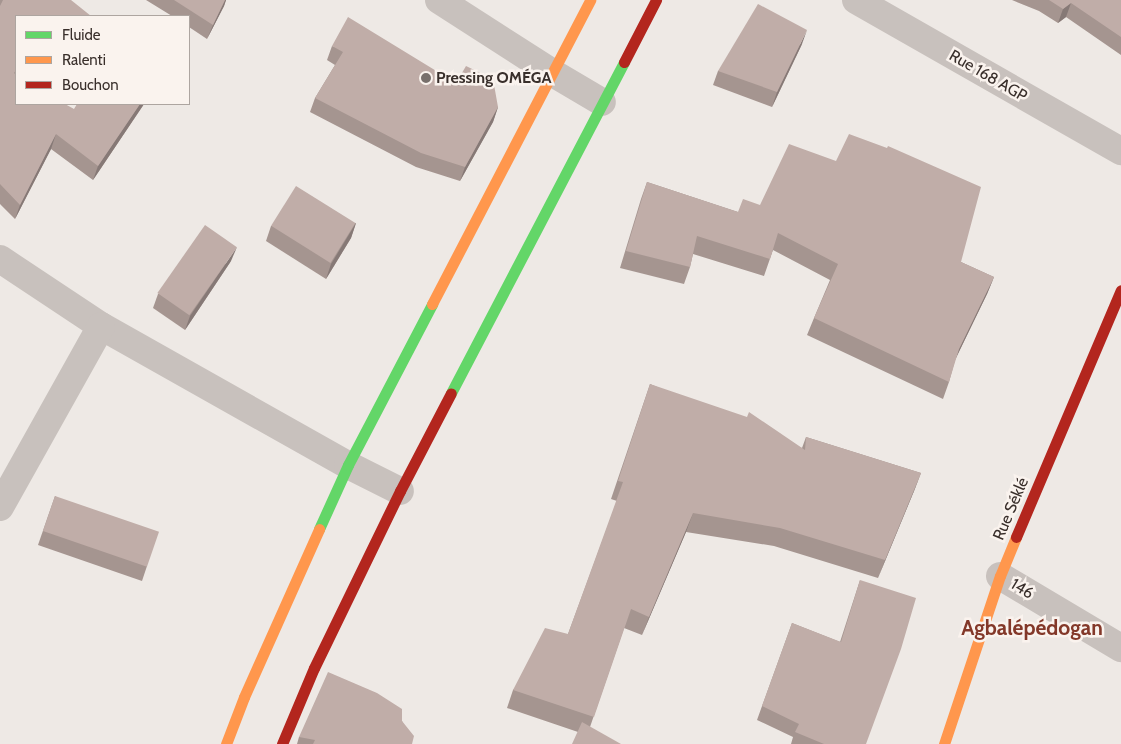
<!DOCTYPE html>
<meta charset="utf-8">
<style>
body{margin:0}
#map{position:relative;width:1121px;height:744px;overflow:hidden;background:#eee9e5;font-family:Cabin,sans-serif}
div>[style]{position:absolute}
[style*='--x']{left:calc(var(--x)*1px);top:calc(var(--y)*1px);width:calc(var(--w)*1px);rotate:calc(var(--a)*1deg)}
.street>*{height:28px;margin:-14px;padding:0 14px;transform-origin:14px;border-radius:14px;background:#c8c1bd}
.fast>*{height:11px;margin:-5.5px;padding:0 5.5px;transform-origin:5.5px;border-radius:5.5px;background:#63d668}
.slow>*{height:11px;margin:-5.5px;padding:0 5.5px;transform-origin:5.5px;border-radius:5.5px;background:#ff974d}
.jam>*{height:11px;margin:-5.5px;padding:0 5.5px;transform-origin:5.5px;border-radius:5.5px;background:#b3261e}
.wall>*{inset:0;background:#a59590}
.shaded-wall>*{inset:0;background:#867976}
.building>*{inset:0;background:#c0ada8;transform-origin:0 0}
.dots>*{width:14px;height:14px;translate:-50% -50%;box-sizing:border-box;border:2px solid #faf3ee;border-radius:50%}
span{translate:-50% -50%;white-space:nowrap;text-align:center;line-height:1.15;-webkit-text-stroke:5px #faf3ee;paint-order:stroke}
.street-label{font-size:16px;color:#392f2b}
.poi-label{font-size:16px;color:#392f2b;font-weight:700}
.left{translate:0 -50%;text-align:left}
.district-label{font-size:21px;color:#833829;font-weight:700}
.legend{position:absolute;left:15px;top:15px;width:175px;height:90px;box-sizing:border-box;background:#faf3ee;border:1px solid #ada5a0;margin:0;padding:6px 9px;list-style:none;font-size:15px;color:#392f2b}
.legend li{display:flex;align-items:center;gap:10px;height:25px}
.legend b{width:25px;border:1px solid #ada5a0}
</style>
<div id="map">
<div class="street">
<i style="--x:439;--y:0;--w:133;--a:32.7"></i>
<i style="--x:551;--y:72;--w:59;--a:30.5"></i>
<i style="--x:856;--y:0;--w:305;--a:29.7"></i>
<i style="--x:0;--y:259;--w:121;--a:33.6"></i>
<i style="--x:101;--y:326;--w:283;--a:29.4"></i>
<i style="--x:348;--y:465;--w:58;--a:26.6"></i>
<i style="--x:0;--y:507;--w:207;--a:-60.8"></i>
<i style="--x:1000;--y:576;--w:141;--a:30.8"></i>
</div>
<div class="fast">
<i style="--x:451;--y:393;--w:373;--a:-62.4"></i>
<i style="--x:319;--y:529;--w:70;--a:-65.6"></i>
<i style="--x:348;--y:465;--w:182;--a:-62.4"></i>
</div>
<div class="slow">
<i style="--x:432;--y:304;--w:343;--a:-62.5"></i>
<i style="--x:226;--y:744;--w:50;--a:-69"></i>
<i style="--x:244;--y:697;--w:184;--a:-65.9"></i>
<i style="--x:944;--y:744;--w:177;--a:-71.6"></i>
<i style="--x:1000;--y:576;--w:42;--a:-67.7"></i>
</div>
<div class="jam">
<i style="--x:624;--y:62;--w:70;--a:-62.7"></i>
<i style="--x:1016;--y:537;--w:268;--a:-67"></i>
<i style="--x:282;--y:744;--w:82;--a:-67.2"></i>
<i style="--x:314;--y:668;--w:197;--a:-64.1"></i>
<i style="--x:400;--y:491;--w:110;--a:-62.5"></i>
</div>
<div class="wall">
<i style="clip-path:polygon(0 0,71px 0,16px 16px,16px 104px,74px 109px,144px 104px,93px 180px,51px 149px,15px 219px,0 204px)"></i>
<i style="clip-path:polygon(146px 0,226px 0,224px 6px,207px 39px,189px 27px,189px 16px,172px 16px)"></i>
<i style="clip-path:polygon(1012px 0,1121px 0,1121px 55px,1066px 17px,1058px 23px,1039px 11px)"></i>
<i style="clip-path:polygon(802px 44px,772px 107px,713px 85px,718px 71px)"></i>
<i style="clip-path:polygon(332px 46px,456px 83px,498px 107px,493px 122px,460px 181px,416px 167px,310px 112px,315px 98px,335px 65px,327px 60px)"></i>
<i style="clip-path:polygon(647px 182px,738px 212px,760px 205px,961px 262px,994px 277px,987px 294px,955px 360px,949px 382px,943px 399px,807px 335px,814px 318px,830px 280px,773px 250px,764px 276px,693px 254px,690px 267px,684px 284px,620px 268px,641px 199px)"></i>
<i style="clip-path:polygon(356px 223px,351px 238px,326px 279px,266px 241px,271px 226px)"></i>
<i style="clip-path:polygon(231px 261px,185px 330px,153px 308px,158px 294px)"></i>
<i style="clip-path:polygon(650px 384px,802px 448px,806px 437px,921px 473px,914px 491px,878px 578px,774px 546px,686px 532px,642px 635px,624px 628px,590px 727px,578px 732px,507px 708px,513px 690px,568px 634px,617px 501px,611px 499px)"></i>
<i style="clip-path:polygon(55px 496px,147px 566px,142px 581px,38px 545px)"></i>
<i style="clip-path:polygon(860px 580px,866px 744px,791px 744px,793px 737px,757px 720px,792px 623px,840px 642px)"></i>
<i style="clip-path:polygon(402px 721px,412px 744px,297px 744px,299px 737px)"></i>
</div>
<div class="shaded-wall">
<i style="clip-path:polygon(225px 0,226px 0,224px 6px,207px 39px,213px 25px)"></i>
<i style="clip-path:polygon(1071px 3px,1066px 17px,1058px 23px,1063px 9px)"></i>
<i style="clip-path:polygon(807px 30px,802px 44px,772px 107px,777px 92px)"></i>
<i style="clip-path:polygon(140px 104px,144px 104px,93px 180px,98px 166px)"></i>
<i style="clip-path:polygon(498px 107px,493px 122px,460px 181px,465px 167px)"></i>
<i style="clip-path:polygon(56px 134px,51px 149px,15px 219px,20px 205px)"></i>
<i style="clip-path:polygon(356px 223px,351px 238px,326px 279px,331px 264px)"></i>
<i style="clip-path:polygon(237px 247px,231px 261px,185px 330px,190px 316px)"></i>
<i style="clip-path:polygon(994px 277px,987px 294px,952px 366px,959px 349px)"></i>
<i style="clip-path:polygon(921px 473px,914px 491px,878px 578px,885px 560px)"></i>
<i style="clip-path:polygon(693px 513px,686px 532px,642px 635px,649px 617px)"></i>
</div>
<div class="building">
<i style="clip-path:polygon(3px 0,71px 0,91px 16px,16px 16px,16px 70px,14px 73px,16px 75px,16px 104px,65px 104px,74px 109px,77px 104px,140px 104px,98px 166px,56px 134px,20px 205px,0 184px,0 6px)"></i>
<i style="clip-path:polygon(174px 0,225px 0,213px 25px)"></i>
<i style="clip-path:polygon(1049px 0,1121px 0,1121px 37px,1071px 3px,1063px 9px)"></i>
<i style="clip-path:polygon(758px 4px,807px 30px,777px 92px,718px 71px)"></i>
<i style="clip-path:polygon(348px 17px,456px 83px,466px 66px,493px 79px,498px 107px,465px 167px,421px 153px,315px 98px,343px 52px,332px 46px)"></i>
<i style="clip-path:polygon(849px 134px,887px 148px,888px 146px,981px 187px,961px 262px,994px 277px,959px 349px,949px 382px,814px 318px,838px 264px,778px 233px,770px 259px,697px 236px,690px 267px,626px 251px,647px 182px,738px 212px,743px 199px,760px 205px,789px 144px,836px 161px)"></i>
<i style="left:296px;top:186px;width:70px;height:47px;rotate:32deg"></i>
<i style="left:205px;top:225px;width:39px;height:83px;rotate:35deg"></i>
<i style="clip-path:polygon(650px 384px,747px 417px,749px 412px,805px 450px,806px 437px,921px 473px,885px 560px,780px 528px,693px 513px,649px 617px,631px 609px,594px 717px,513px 690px,545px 628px,568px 634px,623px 482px,618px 481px)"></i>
<i style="left:55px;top:496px;width:110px;height:37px;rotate:19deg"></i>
<i style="clip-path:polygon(860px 580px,916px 598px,901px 649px,866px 744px,824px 744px,795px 732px,799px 724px,762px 706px,792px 623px,841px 642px)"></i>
<i style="clip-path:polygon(328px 672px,377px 693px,402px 709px,402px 721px,414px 736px,412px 744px,313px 744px,315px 740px,299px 737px)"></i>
<i style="clip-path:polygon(582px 722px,621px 744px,572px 744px)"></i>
</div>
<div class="dots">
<i style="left:426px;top:78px;background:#78706c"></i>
</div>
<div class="street-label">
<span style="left:988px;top:76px;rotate:30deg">Rue 168 AGP</span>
<span style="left:1011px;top:509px;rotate:-67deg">Rue Séklé</span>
<span style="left:1022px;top:589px;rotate:31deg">146</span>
</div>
<div class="poi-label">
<span class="left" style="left:436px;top:78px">Pressing OMÉGA</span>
</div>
<div class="district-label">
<span style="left:1032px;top:628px">Agbalépédogan</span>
</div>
<ul class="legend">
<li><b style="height:6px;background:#63d668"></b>Fluide</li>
<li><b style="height:6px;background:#ff974d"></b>Ralenti</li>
<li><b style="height:6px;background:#b3261e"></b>Bouchon</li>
</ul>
</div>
